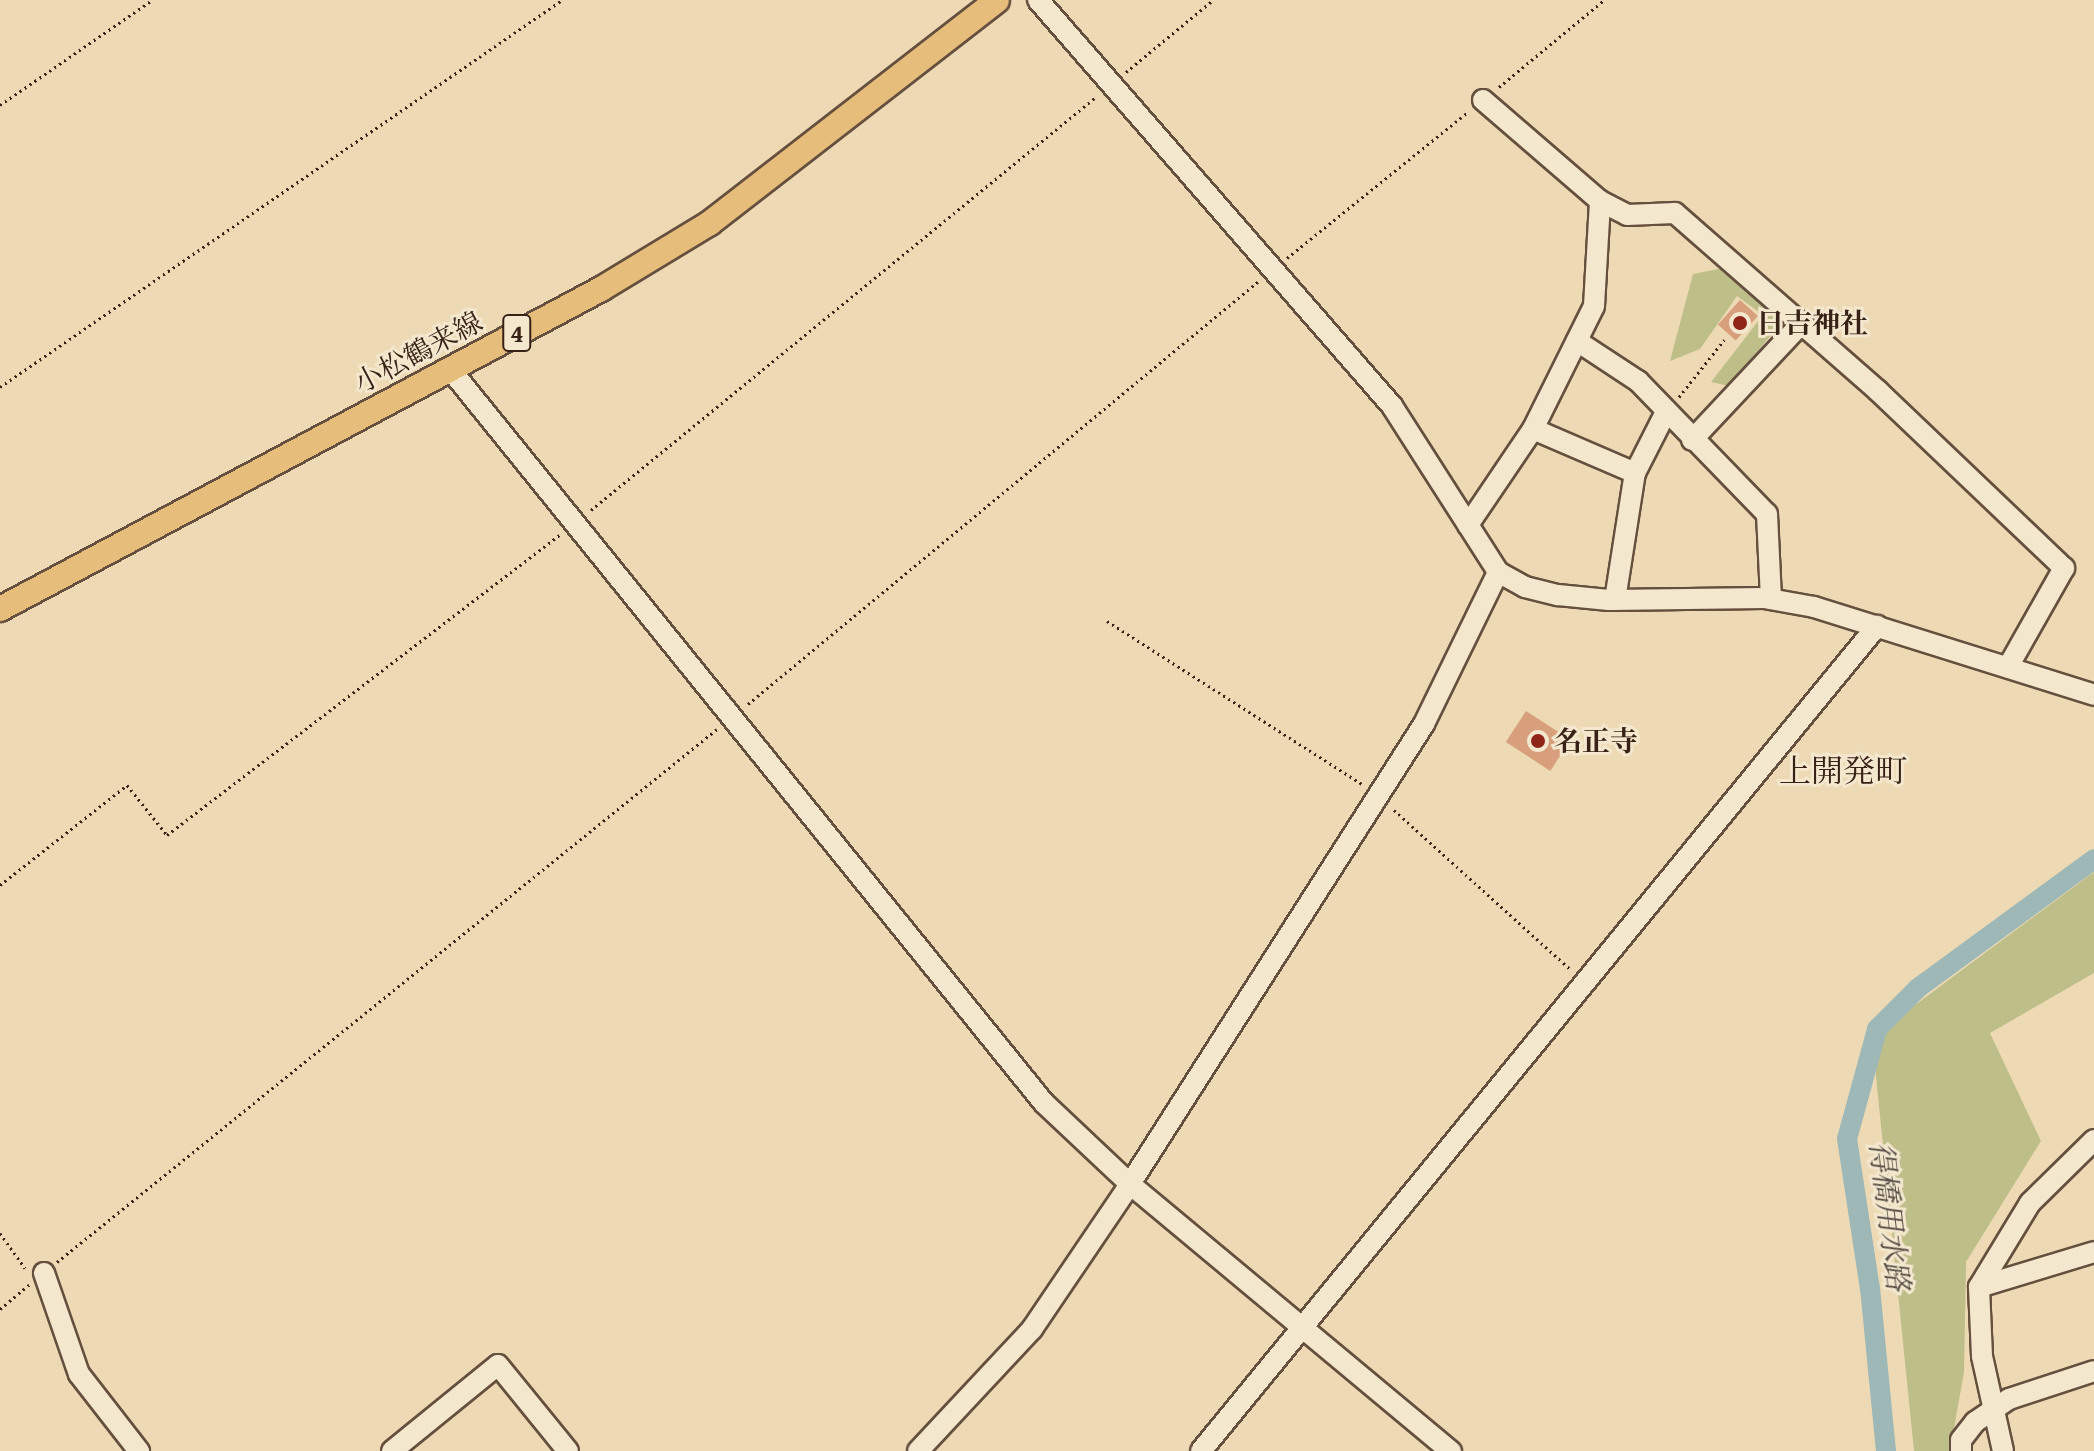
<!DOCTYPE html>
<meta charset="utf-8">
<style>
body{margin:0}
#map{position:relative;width:2094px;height:1451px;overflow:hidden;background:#eddab4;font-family:"Gentium Book Plus","Noto Serif JP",serif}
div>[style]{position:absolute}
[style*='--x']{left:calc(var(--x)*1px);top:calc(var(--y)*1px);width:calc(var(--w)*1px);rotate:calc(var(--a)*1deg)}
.green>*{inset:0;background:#bebe89}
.canal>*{height:20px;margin:-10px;padding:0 10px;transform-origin:10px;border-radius:10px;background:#9db8b7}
.building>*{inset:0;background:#d79f7b;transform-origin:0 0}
.path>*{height:3px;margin-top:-1.5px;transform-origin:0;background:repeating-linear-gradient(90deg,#382116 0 2px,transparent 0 6px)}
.roads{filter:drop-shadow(2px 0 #654f3e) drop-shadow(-2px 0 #654f3e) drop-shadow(0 2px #654f3e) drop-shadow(0 -2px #654f3e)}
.minor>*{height:20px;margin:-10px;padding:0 10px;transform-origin:10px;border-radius:10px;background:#f3e7ce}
.major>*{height:24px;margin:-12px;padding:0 12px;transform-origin:12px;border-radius:12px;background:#e6bd7a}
.dots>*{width:22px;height:22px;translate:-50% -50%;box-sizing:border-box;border:4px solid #f3e7ce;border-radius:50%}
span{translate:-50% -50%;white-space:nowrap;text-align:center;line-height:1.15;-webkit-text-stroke:6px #f3e7ce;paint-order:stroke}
.shield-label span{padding:2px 6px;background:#f3e7ce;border:2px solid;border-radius:6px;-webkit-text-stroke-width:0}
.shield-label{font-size:26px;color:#382116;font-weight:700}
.poi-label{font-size:28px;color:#382116;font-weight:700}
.left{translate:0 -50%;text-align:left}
.street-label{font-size:28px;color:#382116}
.water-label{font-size:30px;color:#564e46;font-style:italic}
.quarter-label{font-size:32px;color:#382116}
</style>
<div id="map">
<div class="green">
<i style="clip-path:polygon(1723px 268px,1786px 317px,1729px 386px,1711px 382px,1763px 315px,1737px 296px,1700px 349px,1670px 361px,1693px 274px)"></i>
<i style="clip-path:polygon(2094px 872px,2094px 973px,1990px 1033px,2041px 1141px,1966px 1262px,1964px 1372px,1950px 1451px,1914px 1451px,1872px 1037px)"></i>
</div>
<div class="canal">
<i style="--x:1886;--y:1451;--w:163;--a:-95.6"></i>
<i style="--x:1870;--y:1289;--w:152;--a:-98.7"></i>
<i style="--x:1847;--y:1139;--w:114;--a:-74.7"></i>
<i style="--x:1877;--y:1029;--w:58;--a:-45"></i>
<i style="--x:1918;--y:988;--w:218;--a:-36.2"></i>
</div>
<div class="building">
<i style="left:1740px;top:300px;width:24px;height:33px;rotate:42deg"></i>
<i style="left:1526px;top:711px;width:53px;height:37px;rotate:33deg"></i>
</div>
<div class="path">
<i style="--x:1126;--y:72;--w:113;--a:-39.6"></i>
<i style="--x:1499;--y:87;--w:136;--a:-39.6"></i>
<i style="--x:0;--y:105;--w:185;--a:-34.6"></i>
<i style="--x:1287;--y:258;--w:233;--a:-38.9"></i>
<i style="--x:0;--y:387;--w:682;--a:-34.55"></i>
<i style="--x:1679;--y:397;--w:73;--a:-51.7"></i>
<i style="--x:591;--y:510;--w:652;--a:-39.28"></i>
<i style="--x:1107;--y:621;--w:304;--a:32.6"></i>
<i style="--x:748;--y:704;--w:665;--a:-39.63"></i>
<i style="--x:1394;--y:810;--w:236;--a:42.1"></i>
<i style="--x:0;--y:885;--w:162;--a:-38.2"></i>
<i style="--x:127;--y:785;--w:64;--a:51.3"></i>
<i style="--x:167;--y:835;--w:494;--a:-37.4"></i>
<i style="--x:0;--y:1233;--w:43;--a:54.5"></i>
<i style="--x:57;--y:1262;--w:848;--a:-38.92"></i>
<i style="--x:0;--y:1309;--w:38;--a:-40"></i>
</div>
<div class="roads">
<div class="minor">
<i style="--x:1038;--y:0;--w:539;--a:48.91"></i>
<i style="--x:1392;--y:406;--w:197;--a:57.4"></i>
<i style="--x:1498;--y:572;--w:31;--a:29"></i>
<i style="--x:1525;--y:587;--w:34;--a:14"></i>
<i style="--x:1558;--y:595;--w:51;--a:5.6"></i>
<i style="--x:1609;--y:600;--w:155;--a:-0.7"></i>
<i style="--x:1764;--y:598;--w:51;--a:10.2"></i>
<i style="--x:1814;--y:607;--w:294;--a:17.4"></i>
<i style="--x:1483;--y:100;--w:155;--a:40.8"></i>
<i style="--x:1600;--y:201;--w:30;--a:27"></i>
<i style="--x:1627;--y:215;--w:48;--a:-2.4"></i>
<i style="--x:1675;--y:213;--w:270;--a:41.2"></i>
<i style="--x:1878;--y:391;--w:257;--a:43.6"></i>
<i style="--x:2064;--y:568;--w:114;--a:119.5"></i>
<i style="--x:1577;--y:341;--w:73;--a:33.3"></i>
<i style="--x:1638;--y:381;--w:185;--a:45.9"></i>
<i style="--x:1767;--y:514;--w:85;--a:87.3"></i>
<i style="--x:450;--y:369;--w:944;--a:51.02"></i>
<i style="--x:1044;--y:1103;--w:118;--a:43.3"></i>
<i style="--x:1130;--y:1184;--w:418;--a:39.8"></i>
<i style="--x:1533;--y:429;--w:111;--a:23.3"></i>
<i style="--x:1692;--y:440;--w:161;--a:-46.8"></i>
<i style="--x:1468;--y:525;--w:116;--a:-55.9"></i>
<i style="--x:1533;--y:429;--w:137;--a:-63.6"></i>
<i style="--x:1594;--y:306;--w:105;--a:-86.7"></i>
<i style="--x:1615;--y:600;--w:129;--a:-81.1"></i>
<i style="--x:1635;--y:473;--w:68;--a:-63.1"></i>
<i style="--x:44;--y:1273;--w:107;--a:70.9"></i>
<i style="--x:79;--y:1374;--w:98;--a:52.1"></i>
<i style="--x:1979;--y:1287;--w:120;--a:-16.9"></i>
<i style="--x:392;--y:1451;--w:136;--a:-39.1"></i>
<i style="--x:498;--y:1365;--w:111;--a:50.9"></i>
<i style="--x:918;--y:1451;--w:167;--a:-46.9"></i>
<i style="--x:1032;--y:1329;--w:175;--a:-55.9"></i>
<i style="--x:1130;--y:1184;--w:546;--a:-57.42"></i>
<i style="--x:1424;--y:724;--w:169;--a:-64"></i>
<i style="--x:1201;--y:1451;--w:1067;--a:-50.67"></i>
<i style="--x:1961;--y:1451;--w:11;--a:-90"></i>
<i style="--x:1961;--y:1440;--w:23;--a:-52"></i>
<i style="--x:1975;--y:1422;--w:41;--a:-34.1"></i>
<i style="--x:2009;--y:1399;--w:89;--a:-18.2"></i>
<i style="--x:2003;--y:1451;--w:97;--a:-102.5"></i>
<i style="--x:1982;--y:1356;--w:69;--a:-92.5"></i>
<i style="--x:1979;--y:1287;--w:98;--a:-58.7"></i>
<i style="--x:2030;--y:1203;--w:90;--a:-44.5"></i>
</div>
<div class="major">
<i style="--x:0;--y:609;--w:681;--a:-28.03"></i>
<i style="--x:601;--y:289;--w:127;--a:-31.2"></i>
<i style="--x:710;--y:223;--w:363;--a:-37.8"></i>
</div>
</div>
<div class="dots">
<i style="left:1740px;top:323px;background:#8f2418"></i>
<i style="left:1538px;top:741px;background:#8f2418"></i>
</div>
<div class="shield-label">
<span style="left:517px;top:333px">4</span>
</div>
<div class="poi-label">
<span class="left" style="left:1756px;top:323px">日吉神社</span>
<span class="left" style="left:1554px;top:741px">名正寺</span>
</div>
<div class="street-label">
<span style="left:418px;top:352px;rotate:-28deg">小松鶴来線</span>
</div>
<div class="water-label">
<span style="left:1890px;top:1216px;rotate:83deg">得橋用水路</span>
</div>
<div class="quarter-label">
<span style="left:1843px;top:771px">上開発町</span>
</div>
</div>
